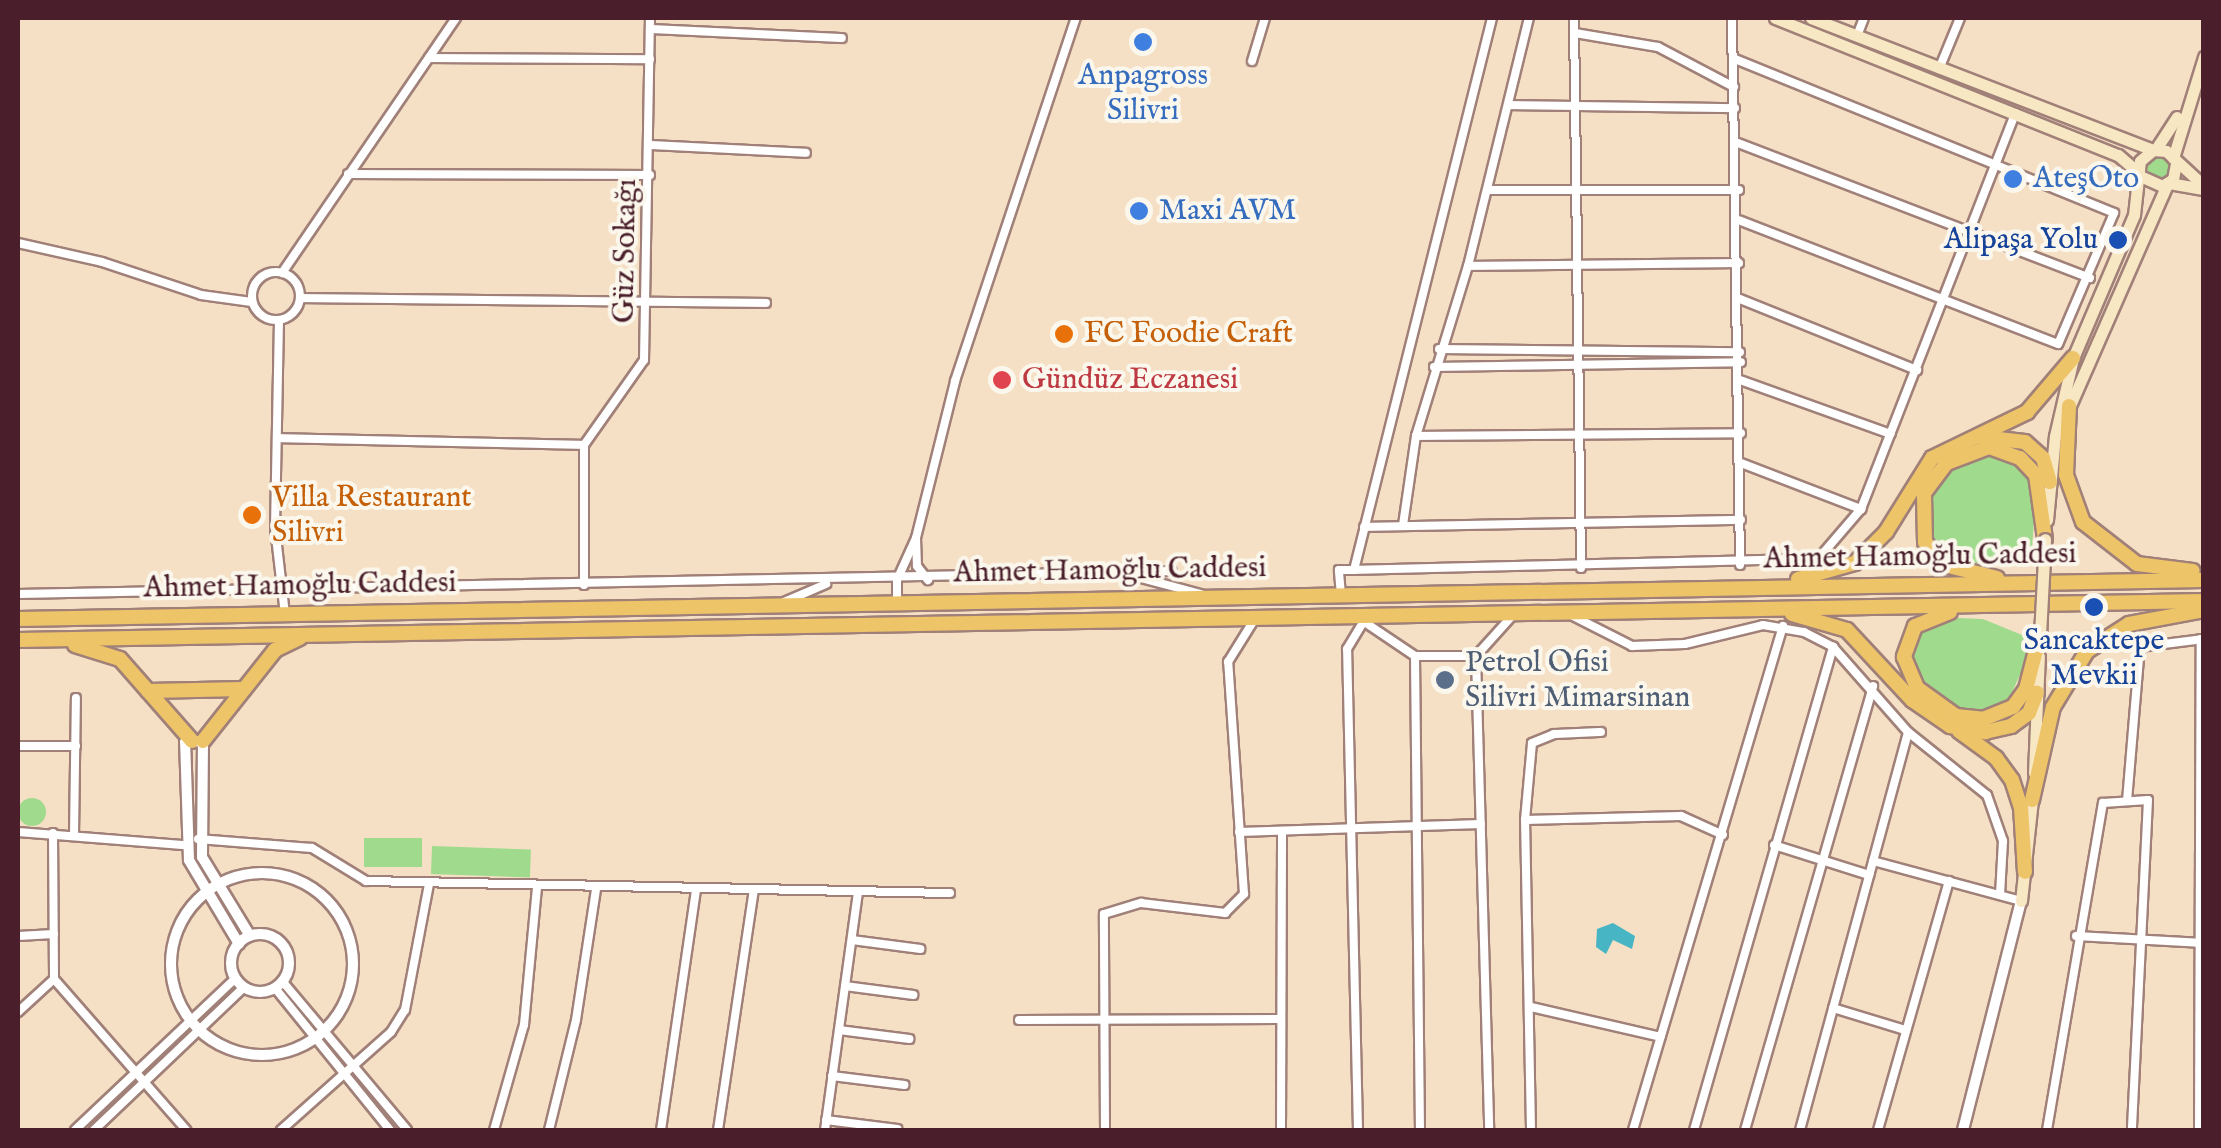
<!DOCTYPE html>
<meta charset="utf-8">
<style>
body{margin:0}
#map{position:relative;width:2221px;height:1148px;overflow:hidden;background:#f5e0c5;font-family:"IM FELL English",serif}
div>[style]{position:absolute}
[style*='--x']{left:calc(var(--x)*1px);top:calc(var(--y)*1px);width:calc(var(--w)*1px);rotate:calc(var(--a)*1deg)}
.green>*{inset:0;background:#a0da8d;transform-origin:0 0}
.round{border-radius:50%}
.water>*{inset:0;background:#47b5c3}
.roads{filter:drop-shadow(2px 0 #a08078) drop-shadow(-2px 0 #a08078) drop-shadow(0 2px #a08078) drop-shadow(0 -2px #a08078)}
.minor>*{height:8px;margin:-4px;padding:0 4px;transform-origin:4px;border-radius:4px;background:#fff}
.minor>.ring{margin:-4px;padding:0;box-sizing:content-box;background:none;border:8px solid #fff;border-radius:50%}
.tertiary>*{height:10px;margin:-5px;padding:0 5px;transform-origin:5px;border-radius:5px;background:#fff}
.tertiary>.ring{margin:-5px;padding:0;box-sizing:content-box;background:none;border:10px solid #fff;border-radius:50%}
.secondary>*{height:11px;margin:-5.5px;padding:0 5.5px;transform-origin:5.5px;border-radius:5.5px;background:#f8e7c3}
.trunk>*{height:14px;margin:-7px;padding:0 7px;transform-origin:7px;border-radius:7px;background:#eec469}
.bridges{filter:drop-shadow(2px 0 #a08078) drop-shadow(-2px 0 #a08078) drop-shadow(0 2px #a08078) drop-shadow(0 -2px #a08078)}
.secondary-bridge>*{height:11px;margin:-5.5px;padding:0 5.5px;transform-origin:5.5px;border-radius:5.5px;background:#f8e7c3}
.dots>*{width:28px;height:28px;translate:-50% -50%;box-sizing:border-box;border:5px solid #fbf7ec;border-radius:50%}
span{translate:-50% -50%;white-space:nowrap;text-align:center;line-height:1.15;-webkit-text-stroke:8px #fbf7ec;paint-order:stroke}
.shop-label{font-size:30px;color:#366cbe}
.left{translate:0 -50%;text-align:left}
.transit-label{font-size:30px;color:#164399}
.right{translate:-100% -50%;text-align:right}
.street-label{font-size:30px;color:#4a1f2b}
.food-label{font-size:30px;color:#c56008}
.health-label{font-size:30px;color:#be3a42}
.service-label{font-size:30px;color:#4e5e75}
.frame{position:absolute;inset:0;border:20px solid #4a1f2b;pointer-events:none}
</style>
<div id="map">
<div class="green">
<i class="round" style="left:2146px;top:156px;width:24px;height:24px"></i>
<i style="clip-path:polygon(2006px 453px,2030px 474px,2036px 492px,2031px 562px,1968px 563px,1940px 553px,1930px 545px,1926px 499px,1932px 484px,1965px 454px)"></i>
<i style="clip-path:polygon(1934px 617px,1983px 619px,2027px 637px,2024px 666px,2009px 699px,1984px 712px,1951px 709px,1920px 686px,1908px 645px)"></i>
<i class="round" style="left:18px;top:798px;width:28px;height:28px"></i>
<i style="left:364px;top:838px;width:58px;height:29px"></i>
<i style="left:432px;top:846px;width:99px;height:28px;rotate:2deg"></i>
</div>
<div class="water">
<i style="clip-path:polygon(1613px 923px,1635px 936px,1632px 949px,1613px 940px,1606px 954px,1596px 947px,1597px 929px)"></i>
</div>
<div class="roads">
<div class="minor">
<i style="--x:1574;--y:18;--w:550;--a:89.27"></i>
<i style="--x:1732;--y:18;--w:547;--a:89.16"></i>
<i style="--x:650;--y:29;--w:192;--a:2.7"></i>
<i style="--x:1575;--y:33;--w:84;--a:9.6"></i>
<i style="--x:1658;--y:47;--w:86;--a:27.8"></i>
<i style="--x:1857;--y:36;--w:19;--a:-69"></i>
<i style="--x:429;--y:58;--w:221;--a:0.3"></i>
<i style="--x:1735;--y:59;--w:409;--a:22.1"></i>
<i style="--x:2114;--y:213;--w:142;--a:113.1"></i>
<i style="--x:2058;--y:344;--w:342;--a:-158.8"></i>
<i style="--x:1252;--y:61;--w:45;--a:-73.2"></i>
<i style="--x:1939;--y:69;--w:55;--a:-67.6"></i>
<i style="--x:1509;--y:105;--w:226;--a:0.8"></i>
<i style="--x:1738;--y:143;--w:377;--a:21"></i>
<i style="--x:650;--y:145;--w:156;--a:2.9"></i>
<i style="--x:348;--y:174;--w:302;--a:0.2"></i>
<i style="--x:1488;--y:190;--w:251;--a:0"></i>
<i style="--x:18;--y:243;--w:86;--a:12.7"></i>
<i style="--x:102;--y:262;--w:104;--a:18.4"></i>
<i style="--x:201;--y:295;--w:51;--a:7.8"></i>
<i style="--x:1468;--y:266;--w:271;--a:-0.6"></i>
<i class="ring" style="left:252px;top:272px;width:40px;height:40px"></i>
<i style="--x:282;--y:273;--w:309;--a:-55.7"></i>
<i style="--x:300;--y:298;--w:466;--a:0.6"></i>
<i style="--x:1740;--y:299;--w:191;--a:21.9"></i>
<i style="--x:279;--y:320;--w:208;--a:91.1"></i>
<i style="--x:275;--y:528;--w:88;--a:83.4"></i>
<i style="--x:1439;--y:349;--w:301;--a:0.6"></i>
<i style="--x:1434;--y:367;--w:307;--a:-0.9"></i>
<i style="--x:1740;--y:380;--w:160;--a:19.7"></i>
<i style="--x:1416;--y:436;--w:325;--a:-0.5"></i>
<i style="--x:277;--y:438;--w:307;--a:1.3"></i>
<i style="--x:1741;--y:463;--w:129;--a:21"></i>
<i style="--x:1403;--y:525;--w:90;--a:-81.7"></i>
<i style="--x:1416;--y:436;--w:178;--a:-73"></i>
<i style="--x:1468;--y:266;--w:255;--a:-76.2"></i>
<i style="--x:1364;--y:527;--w:377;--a:-1.1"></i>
<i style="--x:916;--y:538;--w:162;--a:-76"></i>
<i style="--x:955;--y:381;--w:383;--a:-71.6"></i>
<i style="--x:1354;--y:570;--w:464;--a:-1.4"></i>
<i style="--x:1818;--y:559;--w:66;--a:-49.3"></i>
<i style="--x:1861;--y:509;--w:425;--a:-68.7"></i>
<i style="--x:1137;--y:577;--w:66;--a:14.9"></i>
<i style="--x:584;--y:585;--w:140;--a:-90"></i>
<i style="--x:584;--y:445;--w:104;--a:-54.8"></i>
<i style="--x:644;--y:360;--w:342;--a:-89"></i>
<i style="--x:18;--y:594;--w:1154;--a:-1.14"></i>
<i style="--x:1341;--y:595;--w:25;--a:-95"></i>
<i style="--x:1339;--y:570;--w:15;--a:0"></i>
<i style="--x:1354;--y:570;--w:569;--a:-75.96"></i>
<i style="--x:897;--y:601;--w:21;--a:-90"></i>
<i style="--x:897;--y:580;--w:46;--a:-65.7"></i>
<i style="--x:916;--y:538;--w:28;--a:88"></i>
<i style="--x:917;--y:566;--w:18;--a:52"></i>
<i style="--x:784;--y:602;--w:46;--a:-23.2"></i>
<i style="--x:1567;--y:613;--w:73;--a:26.9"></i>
<i style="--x:1632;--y:646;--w:53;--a:-2.2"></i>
<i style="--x:1685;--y:644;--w:80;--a:-13.7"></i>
<i style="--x:1763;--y:625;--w:42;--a:9.7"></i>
<i style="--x:1804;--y:632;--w:33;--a:27"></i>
<i style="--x:1833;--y:647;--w:113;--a:48.6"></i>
<i style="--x:1908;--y:732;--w:101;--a:38.6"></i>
<i style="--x:1987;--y:795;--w:49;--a:70.8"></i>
<i style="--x:2003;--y:841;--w:54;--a:93.2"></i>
<i style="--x:1360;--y:619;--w:66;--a:33.9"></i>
<i style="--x:1415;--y:656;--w:61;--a:0"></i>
<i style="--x:1476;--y:656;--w:54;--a:-48"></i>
<i style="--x:1415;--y:656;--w:474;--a:89.4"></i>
<i style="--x:1476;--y:656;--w:474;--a:88.4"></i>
<i style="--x:18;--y:746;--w:58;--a:0"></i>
<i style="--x:2127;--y:801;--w:155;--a:-85.2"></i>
<i style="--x:2140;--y:647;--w:64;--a:-7.1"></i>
<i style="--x:1525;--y:820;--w:156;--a:-1.5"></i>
<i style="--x:1681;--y:816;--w:46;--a:24.3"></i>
<i style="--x:18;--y:832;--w:168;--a:4.5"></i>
<i style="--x:1239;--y:832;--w:242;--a:-1.9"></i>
<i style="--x:53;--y:833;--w:146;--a:89.6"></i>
<i style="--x:54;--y:979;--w:201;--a:48.8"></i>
<i style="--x:74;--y:835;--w:137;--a:-89.2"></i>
<i style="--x:198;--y:839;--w:114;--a:4.5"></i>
<i style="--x:312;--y:848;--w:63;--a:31.4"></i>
<i style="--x:366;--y:881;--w:584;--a:1.18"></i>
<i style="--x:1774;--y:845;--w:100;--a:17.5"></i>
<i style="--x:1873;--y:861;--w:153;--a:15.1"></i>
<i style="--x:18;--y:936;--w:36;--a:-3"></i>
<i style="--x:2076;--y:936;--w:128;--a:3.1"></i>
<i style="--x:852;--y:940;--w:69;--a:7.5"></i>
<i style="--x:283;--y:982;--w:193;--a:50"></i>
<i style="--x:845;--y:986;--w:69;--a:7.5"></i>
<i style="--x:275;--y:988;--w:183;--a:51"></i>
<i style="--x:1531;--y:1007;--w:133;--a:13"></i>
<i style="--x:1833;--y:1008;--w:75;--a:17"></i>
<i style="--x:18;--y:1012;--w:49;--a:-42.5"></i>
<i style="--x:1019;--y:1020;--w:260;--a:-0.2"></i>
<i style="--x:839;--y:1030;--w:71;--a:7.3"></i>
<i style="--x:832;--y:1076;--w:73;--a:7.1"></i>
<i style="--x:826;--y:1120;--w:72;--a:7.2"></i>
<i style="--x:75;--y:1130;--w:221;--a:-43.4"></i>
<i style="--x:94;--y:1130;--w:207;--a:-43.6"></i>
<i style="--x:281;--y:1130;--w:147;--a:-41.7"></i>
<i style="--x:391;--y:1032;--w:26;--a:-58"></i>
<i style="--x:405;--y:1010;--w:128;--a:-79.2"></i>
<i style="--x:494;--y:1130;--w:109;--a:-74.1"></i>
<i style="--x:524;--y:1025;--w:139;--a:-84.6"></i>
<i style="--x:549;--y:1130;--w:113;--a:-76.2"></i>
<i style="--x:576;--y:1020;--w:133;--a:-81.3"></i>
<i style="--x:661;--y:1130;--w:243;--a:-81.7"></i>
<i style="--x:718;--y:1130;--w:243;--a:-81.5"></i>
<i style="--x:825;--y:1130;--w:241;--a:-82.1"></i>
<i style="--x:1105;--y:1130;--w:216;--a:-90.3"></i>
<i style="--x:1104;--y:914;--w:39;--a:-17"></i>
<i style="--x:1141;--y:903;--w:85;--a:6.8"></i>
<i style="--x:1225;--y:913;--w:27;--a:-45"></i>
<i style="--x:1244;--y:894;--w:233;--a:-93.9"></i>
<i style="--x:1228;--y:662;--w:49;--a:-58.2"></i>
<i style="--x:1281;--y:1130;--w:298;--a:-89.8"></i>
<i style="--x:1358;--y:1130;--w:481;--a:-91.3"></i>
<i style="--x:1347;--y:649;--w:33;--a:-59"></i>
<i style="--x:1531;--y:1130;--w:310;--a:-91.1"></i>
<i style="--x:1525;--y:820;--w:77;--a:-84.8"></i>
<i style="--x:1532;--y:743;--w:24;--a:-22"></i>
<i style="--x:1554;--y:734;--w:47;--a:-2.4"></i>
<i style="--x:1633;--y:1130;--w:526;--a:-73.43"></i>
<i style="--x:1694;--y:1130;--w:503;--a:-73.94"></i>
<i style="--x:1745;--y:1130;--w:462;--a:-73.9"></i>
<i style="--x:1800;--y:1130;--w:412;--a:-74.8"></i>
<i style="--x:1878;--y:1130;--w:259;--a:-74.1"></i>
<i style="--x:2047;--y:1130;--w:332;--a:-80.3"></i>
<i style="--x:2103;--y:803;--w:45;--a:-3.8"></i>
<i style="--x:2148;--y:800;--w:330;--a:92.8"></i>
<i style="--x:2199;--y:1130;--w:491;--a:-89.8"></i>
</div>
<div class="tertiary">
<i class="ring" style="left:171px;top:873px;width:172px;height:172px"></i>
<i class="ring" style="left:231px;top:934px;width:48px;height:48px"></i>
<i style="--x:239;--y:944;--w:98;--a:-120.8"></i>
<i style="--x:189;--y:860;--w:118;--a:-91.9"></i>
<i style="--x:185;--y:742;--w:18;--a:-3"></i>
<i style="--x:203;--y:741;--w:116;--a:90.5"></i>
<i style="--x:202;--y:857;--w:92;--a:58.7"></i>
<i style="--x:1963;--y:1130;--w:236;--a:-75.8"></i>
</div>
<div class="secondary">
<i style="--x:1775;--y:18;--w:369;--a:21.8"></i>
<i style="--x:2118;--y:155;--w:28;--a:41"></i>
<i style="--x:1811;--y:18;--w:367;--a:21.1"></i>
<i style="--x:2156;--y:149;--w:38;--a:-57"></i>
<i style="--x:2173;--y:158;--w:106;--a:-72.9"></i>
<i style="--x:2140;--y:176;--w:24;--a:24"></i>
<i style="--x:2162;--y:186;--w:13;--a:-32"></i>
<i style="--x:2173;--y:179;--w:16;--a:-79"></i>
<i style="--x:2169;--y:183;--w:36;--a:10"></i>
<i style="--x:2068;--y:410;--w:247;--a:-66.3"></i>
<i style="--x:2047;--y:520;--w:84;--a:-84.6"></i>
<i style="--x:2055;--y:436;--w:80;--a:-77"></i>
<i style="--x:2073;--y:358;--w:155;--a:-66.9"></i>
<i style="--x:2134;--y:215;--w:54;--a:-83.7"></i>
<i style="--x:2140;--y:161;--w:17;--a:-40"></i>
<i style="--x:2153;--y:150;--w:13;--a:4"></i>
<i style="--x:2166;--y:151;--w:52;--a:42.6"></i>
<i style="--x:2034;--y:773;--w:117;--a:-87.6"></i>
<i style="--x:2021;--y:901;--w:111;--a:-83.8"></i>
</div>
<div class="trunk">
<i style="--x:2069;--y:406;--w:69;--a:92.5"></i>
<i style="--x:2066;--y:475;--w:50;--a:70.1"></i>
<i style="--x:2083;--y:522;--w:68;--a:37.9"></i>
<i style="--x:2137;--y:564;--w:56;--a:7.1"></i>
<i style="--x:1981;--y:437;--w:44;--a:6.5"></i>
<i style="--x:2025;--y:442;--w:24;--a:42"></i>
<i style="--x:2043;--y:458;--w:25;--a:74"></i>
<i style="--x:1997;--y:578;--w:50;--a:-166.2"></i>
<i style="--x:1948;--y:566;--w:33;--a:-134"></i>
<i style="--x:1925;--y:542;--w:49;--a:-91.2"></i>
<i style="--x:1924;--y:493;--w:38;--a:-53"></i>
<i style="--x:1947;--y:463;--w:45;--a:-20.9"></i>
<i style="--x:1989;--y:447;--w:33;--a:20"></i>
<i style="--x:2020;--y:458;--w:23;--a:47"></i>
<i style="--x:2036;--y:475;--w:65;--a:82"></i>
<i style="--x:1798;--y:579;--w:59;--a:-15.7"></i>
<i style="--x:1855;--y:563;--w:44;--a:-45"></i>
<i style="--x:1886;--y:532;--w:87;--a:-58.1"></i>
<i style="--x:1932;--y:458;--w:106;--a:-25.8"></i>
<i style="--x:2027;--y:412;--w:71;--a:-49.6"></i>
<i style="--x:1950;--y:612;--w:38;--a:158"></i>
<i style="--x:1915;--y:626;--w:33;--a:110"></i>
<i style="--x:1904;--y:657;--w:34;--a:67"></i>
<i style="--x:1917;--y:688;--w:48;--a:35.7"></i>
<i style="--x:1956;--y:716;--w:27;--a:6"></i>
<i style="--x:1983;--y:719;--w:32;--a:-22"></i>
<i style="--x:2013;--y:707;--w:22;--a:-54"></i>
<i style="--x:2026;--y:689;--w:56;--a:-75.5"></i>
<i style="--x:1792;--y:614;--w:57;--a:16.2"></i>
<i style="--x:1847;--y:630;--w:96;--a:47.1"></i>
<i style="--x:1912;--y:700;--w:46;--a:34.4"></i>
<i style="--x:1950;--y:726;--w:36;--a:10"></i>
<i style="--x:1985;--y:732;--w:27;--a:-13"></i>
<i style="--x:2011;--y:726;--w:22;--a:-36"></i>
<i style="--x:2029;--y:713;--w:22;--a:-69"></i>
<i style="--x:18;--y:619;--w:2186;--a:-1.02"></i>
<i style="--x:18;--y:640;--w:2186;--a:-1.02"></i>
<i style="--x:75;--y:645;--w:47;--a:17.3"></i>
<i style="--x:120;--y:659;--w:109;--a:48.7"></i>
<i style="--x:148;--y:691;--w:96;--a:-1.2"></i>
<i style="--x:1959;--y:731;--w:46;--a:36.1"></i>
<i style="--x:1996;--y:758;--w:27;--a:54"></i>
<i style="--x:2012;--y:780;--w:28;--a:72"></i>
<i style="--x:2021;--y:807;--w:65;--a:86.5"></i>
<i style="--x:203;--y:741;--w:116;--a:-51.6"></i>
<i style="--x:275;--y:650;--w:28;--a:-26"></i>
<i style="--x:2032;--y:800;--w:95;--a:-77.3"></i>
<i style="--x:2053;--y:707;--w:66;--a:-58.7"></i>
<i style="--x:2087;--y:651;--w:50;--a:-32.7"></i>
<i style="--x:2129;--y:624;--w:76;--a:-10.6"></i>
</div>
</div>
<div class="bridges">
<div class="secondary-bridge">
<i style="--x:2040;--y:635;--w:96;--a:-87"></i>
</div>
</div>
<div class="dots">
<i style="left:1143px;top:42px;background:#3f7fe0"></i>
<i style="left:2013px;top:179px;background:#3f7fe0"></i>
<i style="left:1139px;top:211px;background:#3f7fe0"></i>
<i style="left:2118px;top:240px;background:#1a4fb4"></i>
<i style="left:1064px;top:334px;background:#e8710a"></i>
<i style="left:1002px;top:380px;background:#e0444e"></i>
<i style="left:252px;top:515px;background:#e8710a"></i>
<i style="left:2094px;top:607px;background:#1a4fb4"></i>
<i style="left:1445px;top:680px;background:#5c6f8a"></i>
</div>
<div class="shop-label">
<span style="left:1143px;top:93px">Anpagross<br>Silivri</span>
<span class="left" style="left:2033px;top:179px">AteşOto</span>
<span class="left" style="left:1159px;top:211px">Maxi AVM</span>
</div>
<div class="transit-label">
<span class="right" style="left:2098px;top:240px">Alipaşa Yolu</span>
<span style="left:2094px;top:658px">Sancaktepe<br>Mevkii</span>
</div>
<div class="street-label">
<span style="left:626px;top:251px;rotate:-89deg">Güz Sokağı</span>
<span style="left:1920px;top:557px;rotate:-1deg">Ahmet Hamoğlu Caddesi</span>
<span style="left:1110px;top:571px;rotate:-1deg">Ahmet Hamoğlu Caddesi</span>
<span style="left:300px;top:586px;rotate:-1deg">Ahmet Hamoğlu Caddesi</span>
</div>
<div class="food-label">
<span class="left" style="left:1084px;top:334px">FC Foodie Craft</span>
<span class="left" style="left:272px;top:515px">Villa Restaurant<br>Silivri</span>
</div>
<div class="health-label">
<span class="left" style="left:1022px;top:380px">Gündüz Eczanesi</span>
</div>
<div class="service-label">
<span class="left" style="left:1465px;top:680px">Petrol Ofisi<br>Silivri Mimarsinan</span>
</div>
<div class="frame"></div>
</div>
